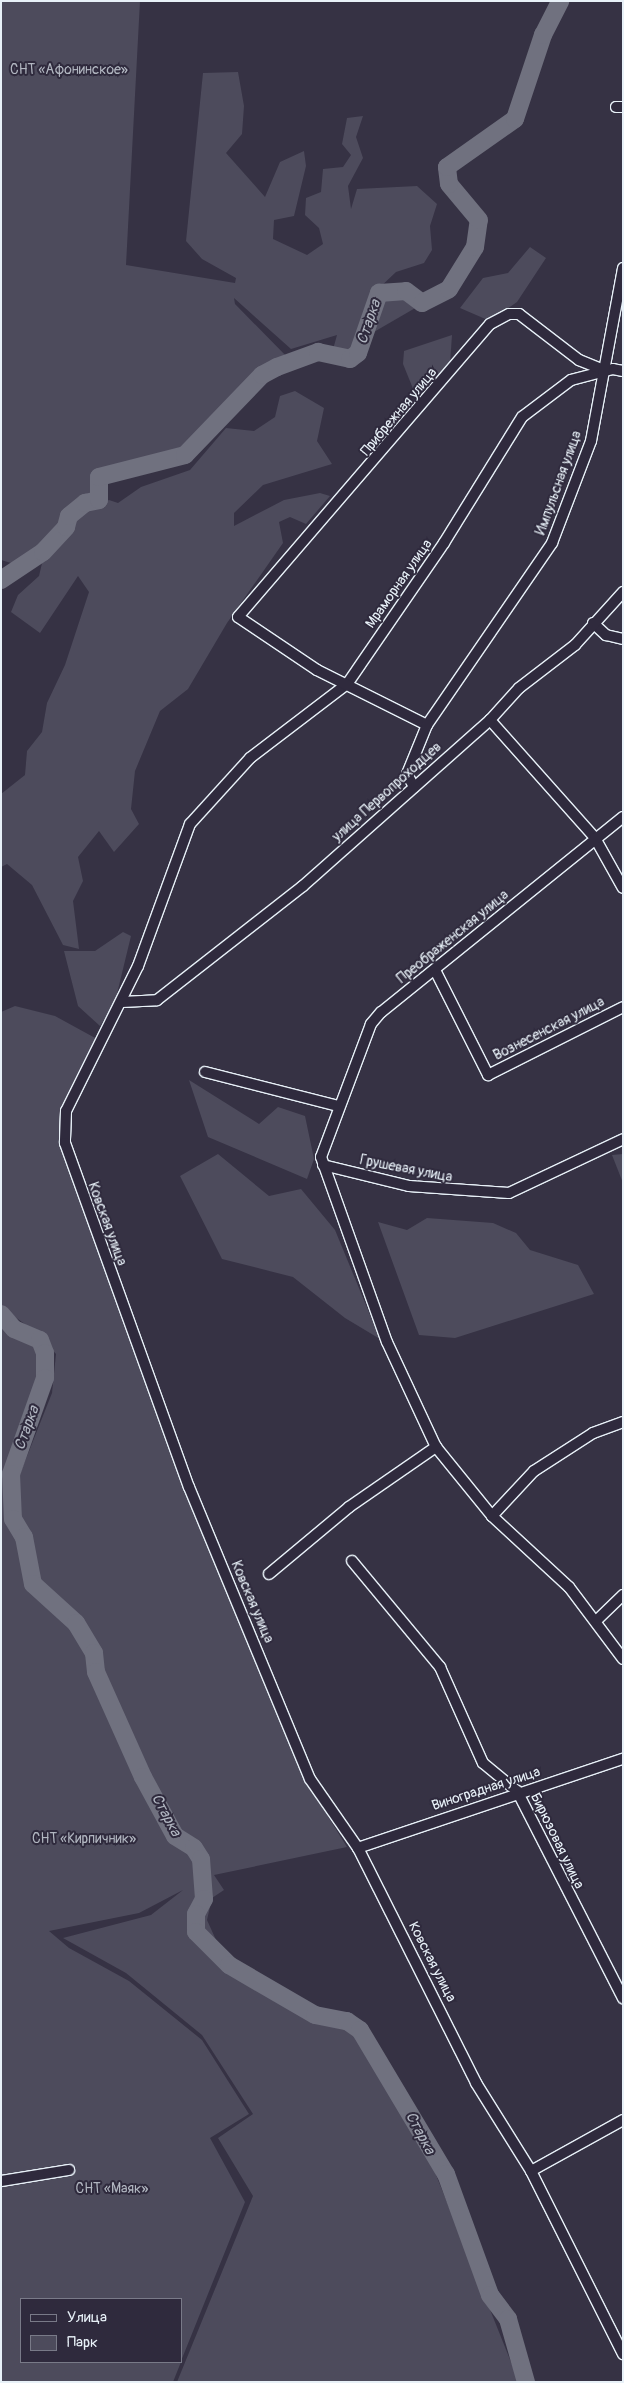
<!DOCTYPE html>
<meta charset="utf-8">
<style>
body{margin:0}
#map{position:relative;width:624px;height:2383px;overflow:hidden;background:#363244;font-family:Pangolin,sans-serif}
div>[style]{position:absolute}
[style*='--x']{left:calc(var(--x)*1px);top:calc(var(--y)*1px);width:calc(var(--w)*1px);rotate:calc(var(--a)*1deg)}
.green>*{inset:0;background:#4d4b5c}
.river>*{height:18px;margin:-9px;padding:0 9px;transform-origin:9px;border-radius:9px;background:#70717f}
.roads{filter:drop-shadow(1px 0 #e8f1f8) drop-shadow(-1px 0 #e8f1f8) drop-shadow(0 1px #e8f1f8) drop-shadow(0 -1px #e8f1f8)}
.minor>*{height:10px;margin:-5px;padding:0 5px;transform-origin:5px;border-radius:5px;background:#2f2a3d}
span{translate:-50% -50%;white-space:nowrap;text-align:center;line-height:1.15;-webkit-text-stroke:4px #2f2a3d;paint-order:stroke}
.park-label{font-size:14px;color:#b2b7c1}
.street-label{font-size:14px;color:#e8f1f8}
.water-label{font-size:15px;color:#b2b7c2;font-style:italic}
.frame{position:absolute;inset:0;border:2px solid #e8f1f8;pointer-events:none}
.legend{position:absolute;left:20px;top:2298px;width:162px;height:65px;box-sizing:border-box;background:#2f2a3d;border:1px solid #797a88;margin:0;padding:6px 9px;list-style:none;font-size:15px;color:#e8f1f8}
.legend li{display:flex;align-items:center;gap:10px;height:25px}
.legend b{width:25px;border:1px solid #797a88}
</style>
<div id="map">
<div class="green">
<i style="clip-path:polygon(1px 1px,140px 1px,126px 265px,235px 283px,236px 278px,202px 259px,186px 241px,203px 73px,238px 72px,244px 106px,242px 134px,226px 153px,265px 197px,280px 162px,304px 151px,306px 166px,294px 216px,274px 220px,273px 239px,307px 255px,323px 244px,319px 228px,305px 215px,306px 198px,321px 192px,323px 169px,343px 167px,351px 155px,342px 144px,347px 118px,363px 116px,356px 137px,363px 158px,348px 186px,351px 209px,357px 189px,417px 186px,437px 204px,430px 226px,432px 250px,424px 263px,396px 272px,377px 290px,360px 326px,361px 344px,350px 356px,332px 353px,337px 335px,291px 349px,234px 298px,235px 304px,291px 361px,261px 371px,185px 455px,100px 477px,99px 500px,85px 503px,69px 516px,66px 527px,43px 552px,21px 566px,1px 560px)"></i>
<i style="clip-path:polygon(530px 247px,546px 258px,517px 302px,490px 321px,460px 308px,483px 278px,508px 273px)"></i>
<i style="clip-path:polygon(406px 293px,417px 307px,367px 336px,366px 323px,379px 294px)"></i>
<i style="clip-path:polygon(452px 335px,450px 364px,416px 396px,403px 364px,404px 351px)"></i>
<i style="clip-path:polygon(295px 391px,324px 408px,317px 441px,332px 464px,263px 485px,234px 513px,234px 526px,284px 500px,320px 493px,330px 496px,306px 524px,290px 517px,279px 522px,283px 543px,227px 623px,188px 689px,160px 711px,135px 771px,131px 809px,139px 824px,114px 852px,99px 831px,78px 857px,83px 881px,73px 901px,79px 949px,63px 945px,32px 885px,7px 864px,1px 867px,1px 794px,25px 775px,27px 751px,42px 732px,47px 703px,65px 665px,89px 592px,78px 576px,40px 633px,11px 612px,18px 595px,39px 576px,43px 559px,71px 529px,71px 520px,87px 509px,109px 500px,118px 503px,141px 487px,190px 470px,226px 428px,254px 431px,275px 417px,280px 396px)"></i>
<i style="clip-path:polygon(123px 932px,131px 936px,115px 1002px,100px 1026px,78px 1006px,64px 951px,95px 951px)"></i>
<i style="clip-path:polygon(15px 1006px,55px 1016px,97px 1039px,63px 1109px,61px 1146px,193px 1506px,304px 1778px,347px 1847px,214px 1875px,224px 1890px,212px 1898px,207px 1920px,216px 1940px,242px 1967px,295px 1994px,295px 2004px,314px 2018px,346px 2023px,358px 2032px,420px 2135px,519px 2382px,177px 2382px,253px 2196px,218px 2138px,253px 2114px,202px 2035px,126px 1973px,63px 1938px,151px 1915px,183px 1890px,139px 1913px,49px 1931px,69px 1948px,129px 1981px,202px 2040px,249px 2114px,210px 2138px,245px 2202px,181px 2361px,181px 2299px,21px 2299px,21px 2362px,181px 2362px,173px 2382px,1px 2382px,1px 1314px,14px 1329px,40px 1340px,45px 1353px,45px 1378px,11px 1474px,10px 1502px,13px 1519px,24px 1537px,33px 1584px,76px 1623px,94px 1653px,96px 1672px,117px 1725px,170px 1823px,119px 1725px,98px 1672px,97px 1653px,77px 1621px,35px 1583px,27px 1537px,15px 1518px,16px 1484px,52px 1393px,56px 1354px,36px 1332px,1px 1307px,1px 1012px)"></i>
<i style="clip-path:polygon(189px 1080px,259px 1124px,278px 1107px,305px 1116px,314px 1159px,307px 1179px,208px 1137px)"></i>
<i style="clip-path:polygon(218px 1154px,269px 1196px,301px 1189px,335px 1230px,380px 1339px,345px 1318px,293px 1277px,222px 1259px,180px 1176px)"></i>
<i style="clip-path:polygon(623px 1154px,623px 1183px,612px 1155px)"></i>
<i style="clip-path:polygon(427px 1218px,493px 1223px,516px 1233px,530px 1250px,578px 1265px,594px 1294px,455px 1338px,419px 1335px,378px 1222px,407px 1230px)"></i>
</div>
<div class="river">
<i style="--x:1;--y:580;--w:50;--a:-33.7"></i>
<i style="--x:43;--y:552;--w:34;--a:-47"></i>
<i style="--x:66;--y:527;--w:11;--a:-75"></i>
<i style="--x:69;--y:516;--w:21;--a:-39"></i>
<i style="--x:85;--y:503;--w:14;--a:-12"></i>
<i style="--x:99;--y:500;--w:23;--a:-90"></i>
<i style="--x:99;--y:477;--w:89;--a:-14.3"></i>
<i style="--x:185;--y:455;--w:111;--a:-46.1"></i>
<i style="--x:262;--y:375;--w:17;--a:-28"></i>
<i style="--x:277;--y:367;--w:44;--a:-20.1"></i>
<i style="--x:318;--y:352;--w:33;--a:12"></i>
<i style="--x:350;--y:359;--w:10;--a:-37"></i>
<i style="--x:358;--y:353;--w:64;--a:-70.7"></i>
<i style="--x:379;--y:293;--w:27;--a:-4"></i>
<i style="--x:406;--y:291;--w:20;--a:37"></i>
<i style="--x:422;--y:303;--w:30;--a:-27"></i>
<i style="--x:449;--y:289;--w:49;--a:-58.2"></i>
<i style="--x:475;--y:247;--w:27;--a:-82"></i>
<i style="--x:479;--y:220;--w:47;--a:-129.8"></i>
<i style="--x:449;--y:184;--w:17;--a:-97"></i>
<i style="--x:447;--y:167;--w:83;--a:-35.2"></i>
<i style="--x:515;--y:119;--w:89;--a:-71.6"></i>
<i style="--x:543;--y:35;--w:38;--a:-63"></i>
<i style="--x:1;--y:1314;--w:20;--a:49"></i>
<i style="--x:14;--y:1329;--w:28;--a:23"></i>
<i style="--x:40;--y:1340;--w:14;--a:69"></i>
<i style="--x:45;--y:1353;--w:25;--a:90"></i>
<i style="--x:45;--y:1378;--w:102;--a:109.5"></i>
<i style="--x:11;--y:1474;--w:45;--a:87.5"></i>
<i style="--x:13;--y:1519;--w:21;--a:59"></i>
<i style="--x:24;--y:1537;--w:48;--a:79.2"></i>
<i style="--x:33;--y:1584;--w:58;--a:42.2"></i>
<i style="--x:76;--y:1623;--w:35;--a:59"></i>
<i style="--x:94;--y:1653;--w:19;--a:84"></i>
<i style="--x:96;--y:1672;--w:115;--a:65.9"></i>
<i style="--x:143;--y:1777;--w:67;--a:61.5"></i>
<i style="--x:175;--y:1836;--w:22;--a:32"></i>
<i style="--x:194;--y:1848;--w:13;--a:58"></i>
<i style="--x:201;--y:1859;--w:40;--a:85.7"></i>
<i style="--x:204;--y:1899;--w:17;--a:118"></i>
<i style="--x:196;--y:1914;--w:18;--a:90"></i>
<i style="--x:196;--y:1932;--w:47;--a:45"></i>
<i style="--x:229;--y:1965;--w:99;--a:30.2"></i>
<i style="--x:315;--y:2015;--w:33;--a:11"></i>
<i style="--x:347;--y:2021;--w:16;--a:35"></i>
<i style="--x:360;--y:2030;--w:168;--a:59.2"></i>
<i style="--x:446;--y:2174;--w:129;--a:70"></i>
<i style="--x:490;--y:2295;--w:30;--a:53"></i>
<i style="--x:508;--y:2319;--w:66;--a:74.1"></i>
</div>
<div class="roads">
<div class="minor">
<i style="--x:616;--y:107;--w:7;--a:0"></i>
<i style="--x:623;--y:371;--w:10;--a:-169"></i>
<i style="--x:613;--y:369;--w:43;--a:165.3"></i>
<i style="--x:571;--y:380;--w:61;--a:142.9"></i>
<i style="--x:522;--y:417;--w:148;--a:121.8"></i>
<i style="--x:444;--y:543;--w:171;--a:124.5"></i>
<i style="--x:347;--y:684;--w:122;--a:142.7"></i>
<i style="--x:250;--y:758;--w:89;--a:132.3"></i>
<i style="--x:190;--y:824;--w:151;--a:110.1"></i>
<i style="--x:138;--y:966;--w:162;--a:116.4"></i>
<i style="--x:66;--y:1111;--w:32;--a:92"></i>
<i style="--x:65;--y:1143;--w:366;--a:70.2"></i>
<i style="--x:189;--y:1487;--w:316;--a:67.5"></i>
<i style="--x:310;--y:1779;--w:84;--a:55.2"></i>
<i style="--x:358;--y:1848;--w:263;--a:63.3"></i>
<i style="--x:476;--y:2083;--w:104;--a:58"></i>
<i style="--x:531;--y:2171;--w:205;--a:63.3"></i>
<i style="--x:593;--y:623;--w:18;--a:43"></i>
<i style="--x:606;--y:635;--w:17;--a:13"></i>
<i style="--x:490;--y:720;--w:158;--a:48.3"></i>
<i style="--x:595;--y:838;--w:57;--a:60.8"></i>
<i style="--x:427;--y:725;--w:123;--a:-153.4"></i>
<i style="--x:317;--y:670;--w:95;--a:-146.1"></i>
<i style="--x:238;--y:617;--w:386;--a:-49.3"></i>
<i style="--x:490;--y:324;--w:21;--a:-28"></i>
<i style="--x:509;--y:314;--w:10;--a:0"></i>
<i style="--x:519;--y:314;--w:76;--a:37.5"></i>
<i style="--x:579;--y:360;--w:27;--a:22"></i>
<i style="--x:414;--y:787;--w:15;--a:-118"></i>
<i style="--x:407;--y:774;--w:53;--a:-67.8"></i>
<i style="--x:427;--y:725;--w:221;--a:-55.5"></i>
<i style="--x:552;--y:543;--w:109;--a:-69.1"></i>
<i style="--x:591;--y:441;--w:176;--a:-79.5"></i>
<i style="--x:623;--y:817;--w:311;--a:141.1"></i>
<i style="--x:381;--y:1012;--w:16;--a:130"></i>
<i style="--x:371;--y:1024;--w:142;--a:110.6"></i>
<i style="--x:321;--y:1157;--w:196;--a:70.4"></i>
<i style="--x:387;--y:1342;--w:116;--a:65"></i>
<i style="--x:436;--y:1447;--w:89;--a:50.9"></i>
<i style="--x:492;--y:1516;--w:105;--a:42.7"></i>
<i style="--x:569;--y:1587;--w:90;--a:53.1"></i>
<i style="--x:435;--y:970;--w:118;--a:63.2"></i>
<i style="--x:488;--y:1075;--w:151;--a:-26.7"></i>
<i style="--x:122;--y:1002;--w:35;--a:-3"></i>
<i style="--x:157;--y:1000;--w:185;--a:-38"></i>
<i style="--x:303;--y:886;--w:250;--a:-41.6"></i>
<i style="--x:490;--y:720;--w:43;--a:-47.8"></i>
<i style="--x:519;--y:688;--w:71;--a:-37.5"></i>
<i style="--x:575;--y:645;--w:72;--a:-47.8"></i>
<i style="--x:205;--y:1072;--w:137;--a:14.3"></i>
<i style="--x:323;--y:1165;--w:89;--a:13.7"></i>
<i style="--x:409;--y:1186;--w:100;--a:4"></i>
<i style="--x:509;--y:1193;--w:126;--a:-25.3"></i>
<i style="--x:492;--y:1516;--w:62;--a:-47"></i>
<i style="--x:534;--y:1471;--w:70;--a:-32.8"></i>
<i style="--x:593;--y:1433;--w:32;--a:-20"></i>
<i style="--x:352;--y:1561;--w:138;--a:50.3"></i>
<i style="--x:440;--y:1667;--w:105;--a:65.9"></i>
<i style="--x:483;--y:1763;--w:44;--a:39.5"></i>
<i style="--x:517;--y:1791;--w:233;--a:62.9"></i>
<i style="--x:269;--y:1574;--w:104;--a:-39.9"></i>
<i style="--x:349;--y:1507;--w:106;--a:-34.6"></i>
<i style="--x:597;--y:1620;--w:36;--a:-44"></i>
<i style="--x:358;--y:1848;--w:280;--a:-18.6"></i>
<i style="--x:531;--y:2171;--w:105;--a:-29"></i>
<i style="--x:1;--y:2181;--w:69;--a:-9.2"></i>
</div>
</div>
<div class="park-label">
<span style="left:69px;top:70px">СНТ «Афонинское»</span>
<span style="left:84px;top:1839px">СНТ «Кирпичник»</span>
<span style="left:112px;top:2189px">СНТ «Маяк»</span>
</div>
<div class="street-label">
<span style="left:399px;top:412px;rotate:-50deg">Прибрежная улица</span>
<span style="left:559px;top:483px;rotate:-70deg">Импульсная улица</span>
<span style="left:399px;top:584px;rotate:-55deg">Мраморная улица</span>
<span style="left:387px;top:792px;rotate:-42deg">улица Первопроходцев</span>
<span style="left:453px;top:937px;rotate:-39deg">Преображенская улица</span>
<span style="left:549px;top:1029px;rotate:-27deg">Вознесенская улица</span>
<span style="left:406px;top:1169px;rotate:11deg">Грушевая улица</span>
<span style="left:107px;top:1224px;rotate:70deg">Ковская улица</span>
<span style="left:252px;top:1602px;rotate:67deg">Ковская улица</span>
<span style="left:486px;top:1789px;rotate:-18deg">Виноградная улица</span>
<span style="left:557px;top:1841px;rotate:64deg">Бирюзовая улица</span>
<span style="left:432px;top:1962px;rotate:63deg">Ковская улица</span>
</div>
<div class="water-label">
<span style="left:369px;top:322px;rotate:-71deg">Старка</span>
<span style="left:27px;top:1428px;rotate:-70deg">Старка</span>
<span style="left:166px;top:1815px;rotate:62deg">Старка</span>
<span style="left:420px;top:2133px;rotate:62deg">Старка</span>
</div>
<div class="frame"></div>
<ul class="legend">
<li><b style="height:6px;background:#2f2a3d"></b>Улица</li>
<li><b style="height:14px;background:#4d4b5c"></b>Парк</li>
</ul>
</div>
